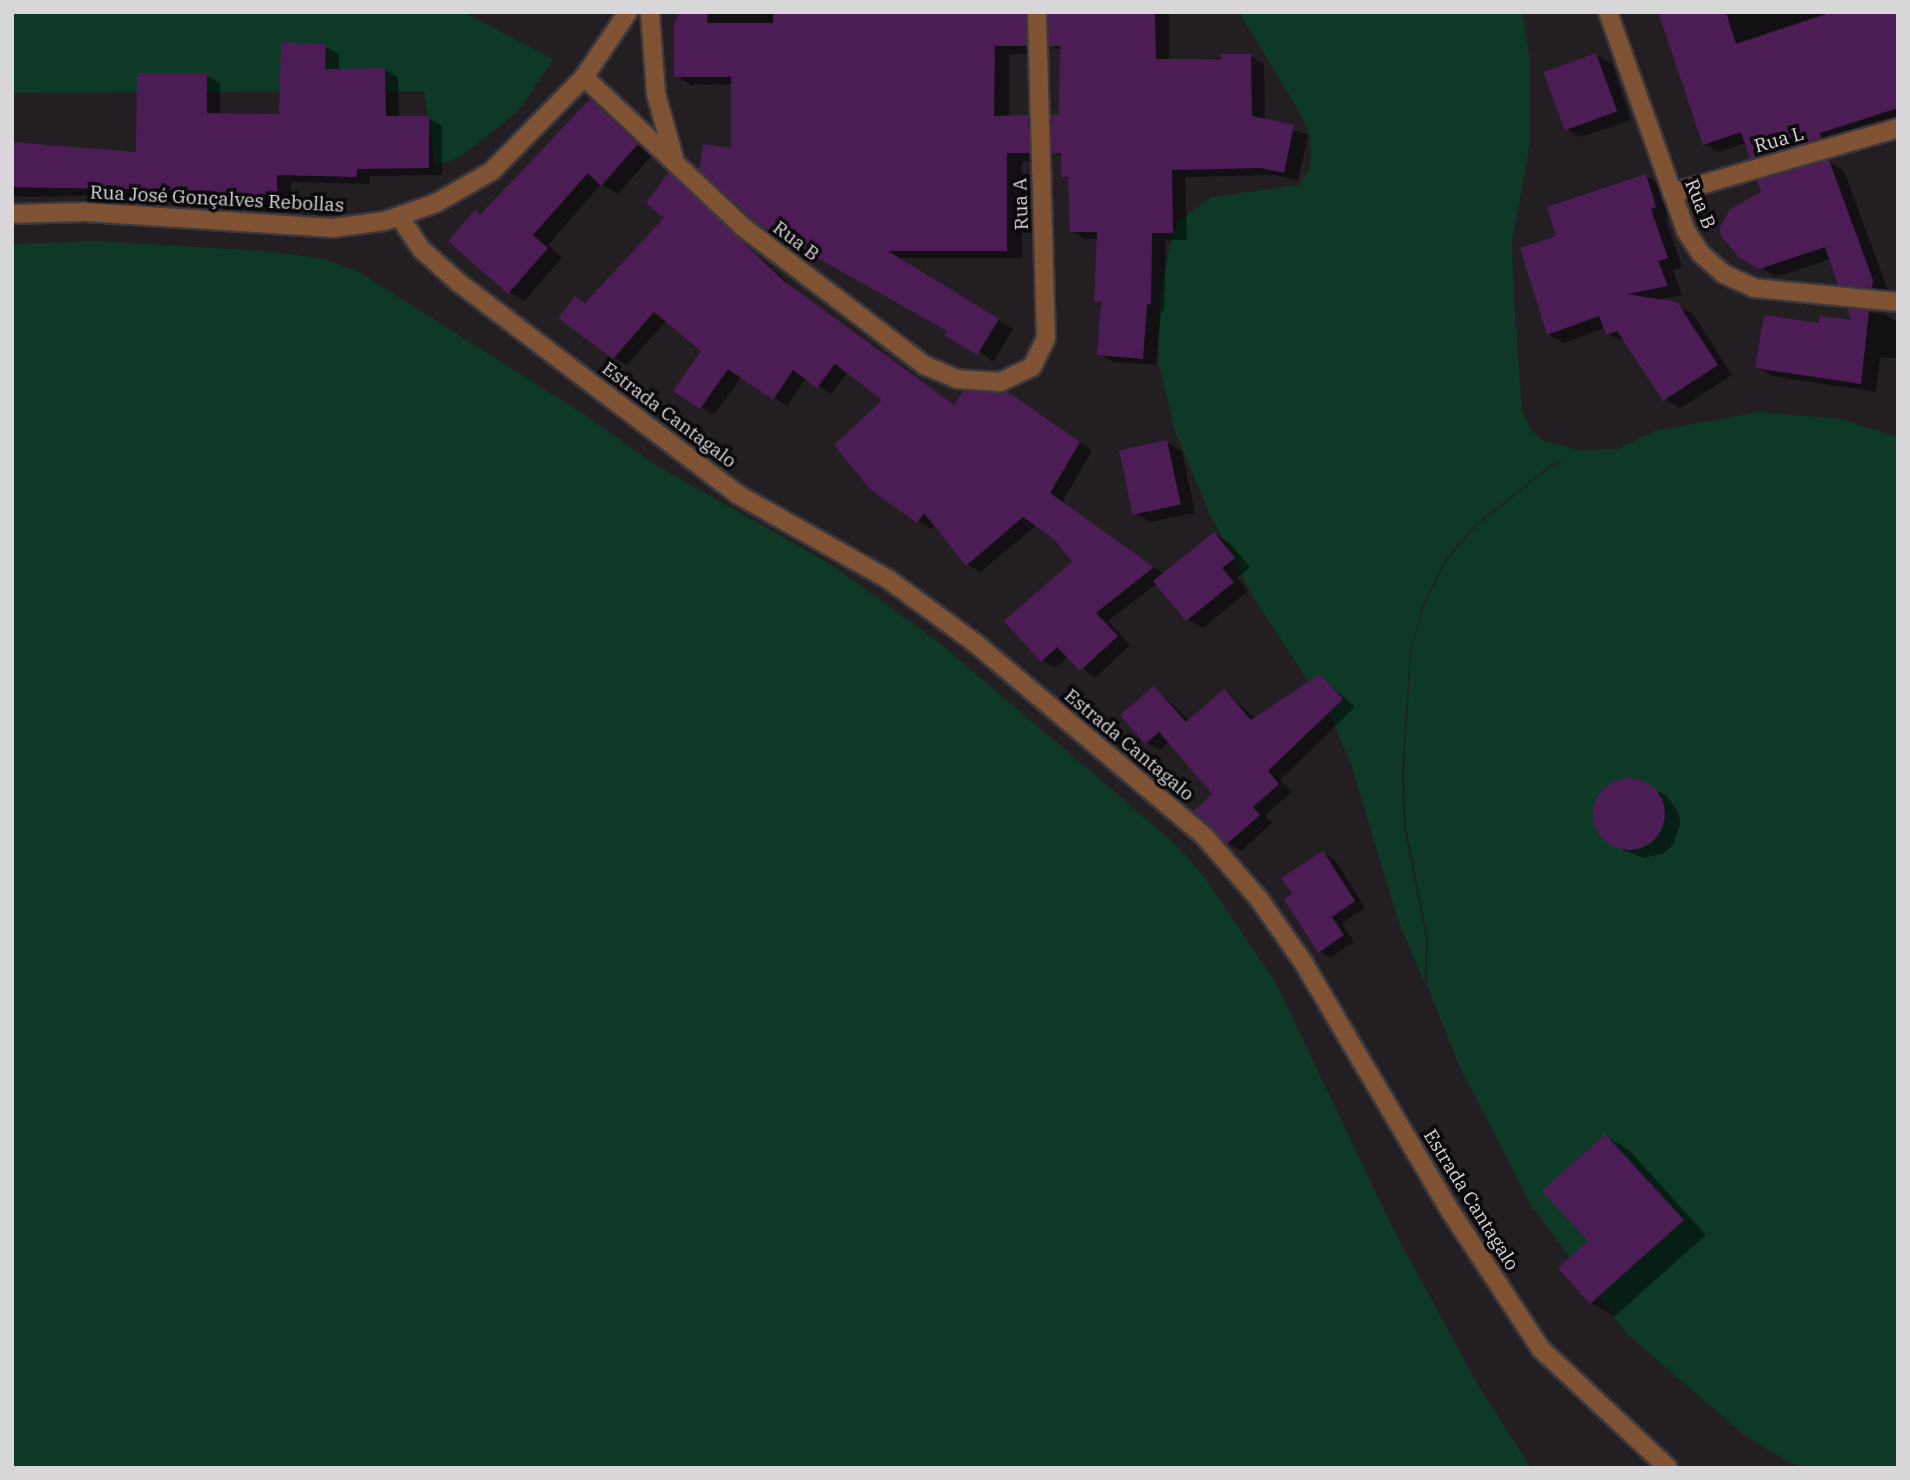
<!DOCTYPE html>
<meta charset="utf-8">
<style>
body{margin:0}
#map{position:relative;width:1910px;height:1480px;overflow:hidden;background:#221e22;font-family:"IBM Plex Serif",serif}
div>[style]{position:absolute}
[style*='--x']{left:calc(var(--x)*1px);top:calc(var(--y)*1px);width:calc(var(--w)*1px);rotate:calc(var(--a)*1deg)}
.green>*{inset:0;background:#0e3926}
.shadow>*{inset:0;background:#0007}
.building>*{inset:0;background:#4c1d54;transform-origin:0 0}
.round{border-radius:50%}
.roads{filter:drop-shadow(2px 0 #3c383c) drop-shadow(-2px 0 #3c383c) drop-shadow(0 2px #3c383c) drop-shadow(0 -2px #3c383c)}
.minor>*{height:18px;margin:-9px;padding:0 9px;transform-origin:9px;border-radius:9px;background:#7f5233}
span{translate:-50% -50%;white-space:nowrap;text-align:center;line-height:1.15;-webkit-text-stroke:7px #0a080a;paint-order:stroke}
.street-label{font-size:19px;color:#dad7da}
.frame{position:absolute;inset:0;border:14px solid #dad7da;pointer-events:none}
</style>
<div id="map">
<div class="green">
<i style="clip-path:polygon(12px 12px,463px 12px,553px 59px,521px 107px,502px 124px,458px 158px,435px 166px,424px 91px,12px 93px)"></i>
<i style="clip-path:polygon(1239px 12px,1522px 12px,1530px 60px,1530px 143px,1512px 243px,1514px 297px,1522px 411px,1532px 431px,1544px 441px,1577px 450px,1617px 449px,1655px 431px,1758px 412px,1840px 419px,1898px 437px,1898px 1468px,1804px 1468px,1787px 1461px,1744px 1435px,1627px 1334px,1531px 1205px,1459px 1065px,1427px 985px,1428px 939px,1406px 827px,1404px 774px,1411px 652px,1425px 602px,1448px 559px,1477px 525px,1552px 466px,1576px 459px,1551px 465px,1476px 524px,1446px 559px,1424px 601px,1410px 652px,1402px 774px,1404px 827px,1426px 938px,1425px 984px,1398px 920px,1352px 767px,1330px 714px,1255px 600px,1209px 512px,1175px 431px,1159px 364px,1159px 299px,1173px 233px,1179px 221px,1211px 197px,1299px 185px,1310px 169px,1311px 154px,1310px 135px,1299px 111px)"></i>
<i style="clip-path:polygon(94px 241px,264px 251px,325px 259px,359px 272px,582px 413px,654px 464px,829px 563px,941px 644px,1111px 789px,1177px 846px,1206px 879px,1277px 985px,1392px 1227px,1479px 1387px,1531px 1468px,12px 1468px,12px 244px)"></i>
</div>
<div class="shadow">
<i style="clip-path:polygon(679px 12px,1045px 13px,1041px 54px,1009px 54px,1009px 117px,1028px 117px,1043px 126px,1044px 161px,1022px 161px,1022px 258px,898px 258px,1013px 329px,993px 362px,733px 150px,733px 84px,691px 85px,676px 76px)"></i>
<i style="clip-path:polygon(1050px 12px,1169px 12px,1169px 61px,1250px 56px,1264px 64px,1265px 121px,1308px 135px,1298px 180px,1276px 175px,1185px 177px,1187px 240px,1166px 240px,1164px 311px,1161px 311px,1156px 365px,1113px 362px,1099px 354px,1103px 305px,1096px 301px,1098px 239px,1085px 239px,1071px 231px,1070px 180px,1063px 176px,1062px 157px,1054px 152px,1061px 117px,1062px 51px,1051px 45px)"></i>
<i style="clip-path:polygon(1661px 12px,1898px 12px,1898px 123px,1766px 166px,1752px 158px,1746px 143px,1719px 152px,1704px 144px)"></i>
<i style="clip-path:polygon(325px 46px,339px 54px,339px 71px,384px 69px,398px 77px,399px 118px,428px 118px,442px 126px,442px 175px,370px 176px,370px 184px,291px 182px,291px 204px,114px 195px,12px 197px,12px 145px,138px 154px,206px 75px,220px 83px,220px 115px,281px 116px)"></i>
<i style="clip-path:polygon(1596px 55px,1612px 64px,1631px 120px,1581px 137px,1565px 128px)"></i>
<i style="clip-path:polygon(591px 101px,653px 154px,618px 194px,601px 184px,548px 245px,562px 258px,524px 301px,509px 292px,482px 216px)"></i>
<i style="clip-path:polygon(1829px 162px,1844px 171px,1890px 296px,1856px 293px,1840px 284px,1831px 259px,1776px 277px,1728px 245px,1721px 227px,1764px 193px)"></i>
<i style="clip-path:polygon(669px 175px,797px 291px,955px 406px,1021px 401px,1092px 451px,1062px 502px,1164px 574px,1214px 534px,1230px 543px,1250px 567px,1237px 578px,1248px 591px,1203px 628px,1187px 619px,1157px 583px,1108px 621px,1130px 645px,1095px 678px,1069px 656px,1055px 668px,1042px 660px,1074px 562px,1055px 538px,1037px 525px,980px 572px,967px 564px,935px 524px,931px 529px,918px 521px,884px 400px,848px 372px,831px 394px,806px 378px,787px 406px,742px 376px,714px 415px,701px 407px,703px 350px,667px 320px,627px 365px,614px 358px,586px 304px,666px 218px)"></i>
<i style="clip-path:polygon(1645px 176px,1661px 185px,1671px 216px,1665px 218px,1682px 267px,1673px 270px,1682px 295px,1656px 300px,1692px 313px,1732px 375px,1680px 408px,1664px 399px,1626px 342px,1607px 334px,1605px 328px,1564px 343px,1548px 334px,1559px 237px)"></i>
<i style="clip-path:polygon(1849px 310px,1884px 314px,1898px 322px,1898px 358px,1880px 357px,1876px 392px,1773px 376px,1757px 367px,1821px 325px,1854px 322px)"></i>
<i style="clip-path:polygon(1166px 442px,1182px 451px,1195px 513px,1150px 522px,1134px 513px)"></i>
<i style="clip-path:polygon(1320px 676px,1355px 707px,1280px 780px,1292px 792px,1265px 815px,1272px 823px,1241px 851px,1228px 843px,1215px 795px,1169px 742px,1160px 750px,1146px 742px,1155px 688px,1190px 721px,1224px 691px,1256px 719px)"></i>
<i style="clip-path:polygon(1628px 779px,1666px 795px,1679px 813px,1680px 825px,1673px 845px,1664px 853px,1644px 858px,1625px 851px,1608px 842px,1594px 815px,1607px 787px)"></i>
<i style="clip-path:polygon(1323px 853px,1335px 860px,1365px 908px,1342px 923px,1354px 942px,1330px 958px,1319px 951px)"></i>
<i style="clip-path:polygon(1606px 1136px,1629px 1150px,1706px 1235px,1615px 1316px,1591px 1303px,1590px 1241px)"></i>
</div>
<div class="building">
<i style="clip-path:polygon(680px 12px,708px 12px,707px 23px,773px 23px,773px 12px,1026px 14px,1027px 46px,995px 46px,994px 116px,1028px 115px,1030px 153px,1007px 153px,1007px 251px,888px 251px,999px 319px,977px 355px,944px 335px,947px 331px,759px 225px,699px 170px,703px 144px,731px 148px,731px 77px,674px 77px,674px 23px)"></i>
<i style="clip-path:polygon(1155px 12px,1156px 59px,1221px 59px,1221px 54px,1251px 54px,1252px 116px,1294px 125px,1284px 173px,1261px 168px,1172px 170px,1173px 233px,1152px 233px,1151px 304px,1147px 304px,1143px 359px,1097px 355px,1101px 302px,1094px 302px,1097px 232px,1070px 232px,1068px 177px,1061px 177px,1061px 153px,1052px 153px,1051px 115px,1059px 115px,1060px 46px,1049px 46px,1048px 14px)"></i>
<i style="clip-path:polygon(1658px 12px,1726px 12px,1736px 44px,1832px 12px,1898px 12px,1898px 108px,1820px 133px,1821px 138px,1750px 159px,1741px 132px,1703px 145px)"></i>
<i style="clip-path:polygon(281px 42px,326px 44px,325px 69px,385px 68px,386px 116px,429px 116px,429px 168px,357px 169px,357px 177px,277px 175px,277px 197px,215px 196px,215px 191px,12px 187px,12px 142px,136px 152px,137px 73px,207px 73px,207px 113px,279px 114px)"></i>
<i style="left:1596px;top:53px;width:62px;height:56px;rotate:70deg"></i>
<i style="clip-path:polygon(590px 99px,638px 144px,601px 186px,588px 173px,533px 235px,548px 248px,508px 294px,448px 241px,475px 210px,480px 215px)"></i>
<i style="clip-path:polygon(1829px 160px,1873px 280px,1872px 288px,1838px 285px,1825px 247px,1759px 269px,1740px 258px,1721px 236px,1720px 227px,1730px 209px,1761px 192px,1757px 180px)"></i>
<i style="clip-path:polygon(669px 172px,784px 281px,954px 405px,963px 391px,1007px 391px,1080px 442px,1050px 493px,1154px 567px,1096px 613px,1118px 636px,1080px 671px,1057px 647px,1041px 662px,1004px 621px,1072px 562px,1054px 539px,1023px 517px,966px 566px,924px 513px,917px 523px,871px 490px,834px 445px,882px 400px,835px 364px,817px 388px,793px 370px,773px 400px,728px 369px,700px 409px,673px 391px,701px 351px,654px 312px,613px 359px,558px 318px,575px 296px,585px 303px,664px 218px,646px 203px)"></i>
<i style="clip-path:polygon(1646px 174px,1656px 207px,1651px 209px,1668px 258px,1658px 261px,1668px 286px,1627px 294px,1677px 302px,1718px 365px,1663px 401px,1617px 331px,1606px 335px,1599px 316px,1547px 335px,1520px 248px,1556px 236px,1547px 207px)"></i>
<i style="clip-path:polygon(1847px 308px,1869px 311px,1861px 384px,1755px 368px,1764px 315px,1819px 323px,1820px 316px,1851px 320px)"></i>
<i style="left:1167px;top:440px;width:66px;height:49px;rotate:78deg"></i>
<i style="clip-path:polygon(1214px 532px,1235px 558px,1222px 568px,1234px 582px,1186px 621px,1153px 581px)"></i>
<i style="clip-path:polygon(1320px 674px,1343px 699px,1268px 771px,1279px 784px,1253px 807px,1260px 815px,1227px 844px,1194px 811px,1212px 794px,1159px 732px,1145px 744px,1120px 715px,1154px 686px,1186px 722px,1224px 689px,1251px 720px)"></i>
<i class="round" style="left:1593px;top:778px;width:72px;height:72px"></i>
<i style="clip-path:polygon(1323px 851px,1355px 901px,1332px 917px,1344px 935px,1318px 953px,1284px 899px,1292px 894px,1281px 878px)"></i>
<i style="clip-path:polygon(1605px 1134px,1684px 1220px,1590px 1304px,1558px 1268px,1588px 1241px,1542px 1191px)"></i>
</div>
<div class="roads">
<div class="minor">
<i style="--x:650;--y:12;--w:82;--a:85.8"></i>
<i style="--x:656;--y:94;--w:66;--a:74.3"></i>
<i style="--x:1608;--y:12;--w:232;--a:70.4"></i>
<i style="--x:1686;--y:231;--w:27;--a:57"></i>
<i style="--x:1701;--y:254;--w:30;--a:41"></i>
<i style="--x:1724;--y:274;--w:33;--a:25"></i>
<i style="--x:1754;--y:288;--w:145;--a:5.6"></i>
<i style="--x:584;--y:77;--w:219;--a:43.3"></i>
<i style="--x:743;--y:227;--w:228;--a:37.3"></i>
<i style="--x:924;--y:365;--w:36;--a:23"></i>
<i style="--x:957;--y:379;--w:43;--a:4"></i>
<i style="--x:1000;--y:382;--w:35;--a:-25"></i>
<i style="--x:1032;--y:367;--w:32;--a:-64"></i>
<i style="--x:1046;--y:338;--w:326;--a:-91.6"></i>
<i style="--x:1672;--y:193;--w:235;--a:-16"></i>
<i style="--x:12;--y:214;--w:73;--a:-1.6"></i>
<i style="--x:85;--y:212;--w:249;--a:3.7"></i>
<i style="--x:333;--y:228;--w:52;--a:-7.7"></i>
<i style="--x:385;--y:221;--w:54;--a:-19.4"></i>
<i style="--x:436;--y:203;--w:64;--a:-29.7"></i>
<i style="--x:492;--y:171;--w:132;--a:-45.6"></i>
<i style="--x:584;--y:77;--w:78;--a:-55.9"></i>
<i style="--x:399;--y:216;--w:40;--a:56"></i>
<i style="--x:421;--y:249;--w:50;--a:41.7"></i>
<i style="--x:458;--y:282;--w:350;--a:37.2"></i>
<i style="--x:737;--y:494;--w:173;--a:29.4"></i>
<i style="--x:888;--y:579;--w:108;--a:36.3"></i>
<i style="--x:975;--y:643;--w:301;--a:40.1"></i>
<i style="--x:1205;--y:837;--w:82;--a:48.9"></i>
<i style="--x:1259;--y:899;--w:77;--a:55.1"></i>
<i style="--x:1303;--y:962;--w:291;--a:59.4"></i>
<i style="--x:1451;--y:1212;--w:164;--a:56.7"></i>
<i style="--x:1541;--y:1349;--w:174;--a:43.1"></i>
</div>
</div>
<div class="street-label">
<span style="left:1779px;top:140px;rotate:-16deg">Rua L</span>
<span style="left:217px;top:199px;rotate:3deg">Rua José Gonçalves Rebollas</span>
<span style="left:1021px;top:204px;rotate:-92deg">Rua A</span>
<span style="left:1700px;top:204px;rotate:68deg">Rua B</span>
<span style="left:796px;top:241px;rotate:37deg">Rua B</span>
<span style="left:669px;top:415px;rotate:37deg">Estrada Cantagalo</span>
<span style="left:1129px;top:745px;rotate:40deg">Estrada Cantagalo</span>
<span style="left:1471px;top:1200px;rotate:58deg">Estrada Cantagalo</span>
</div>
<div class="frame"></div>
</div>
